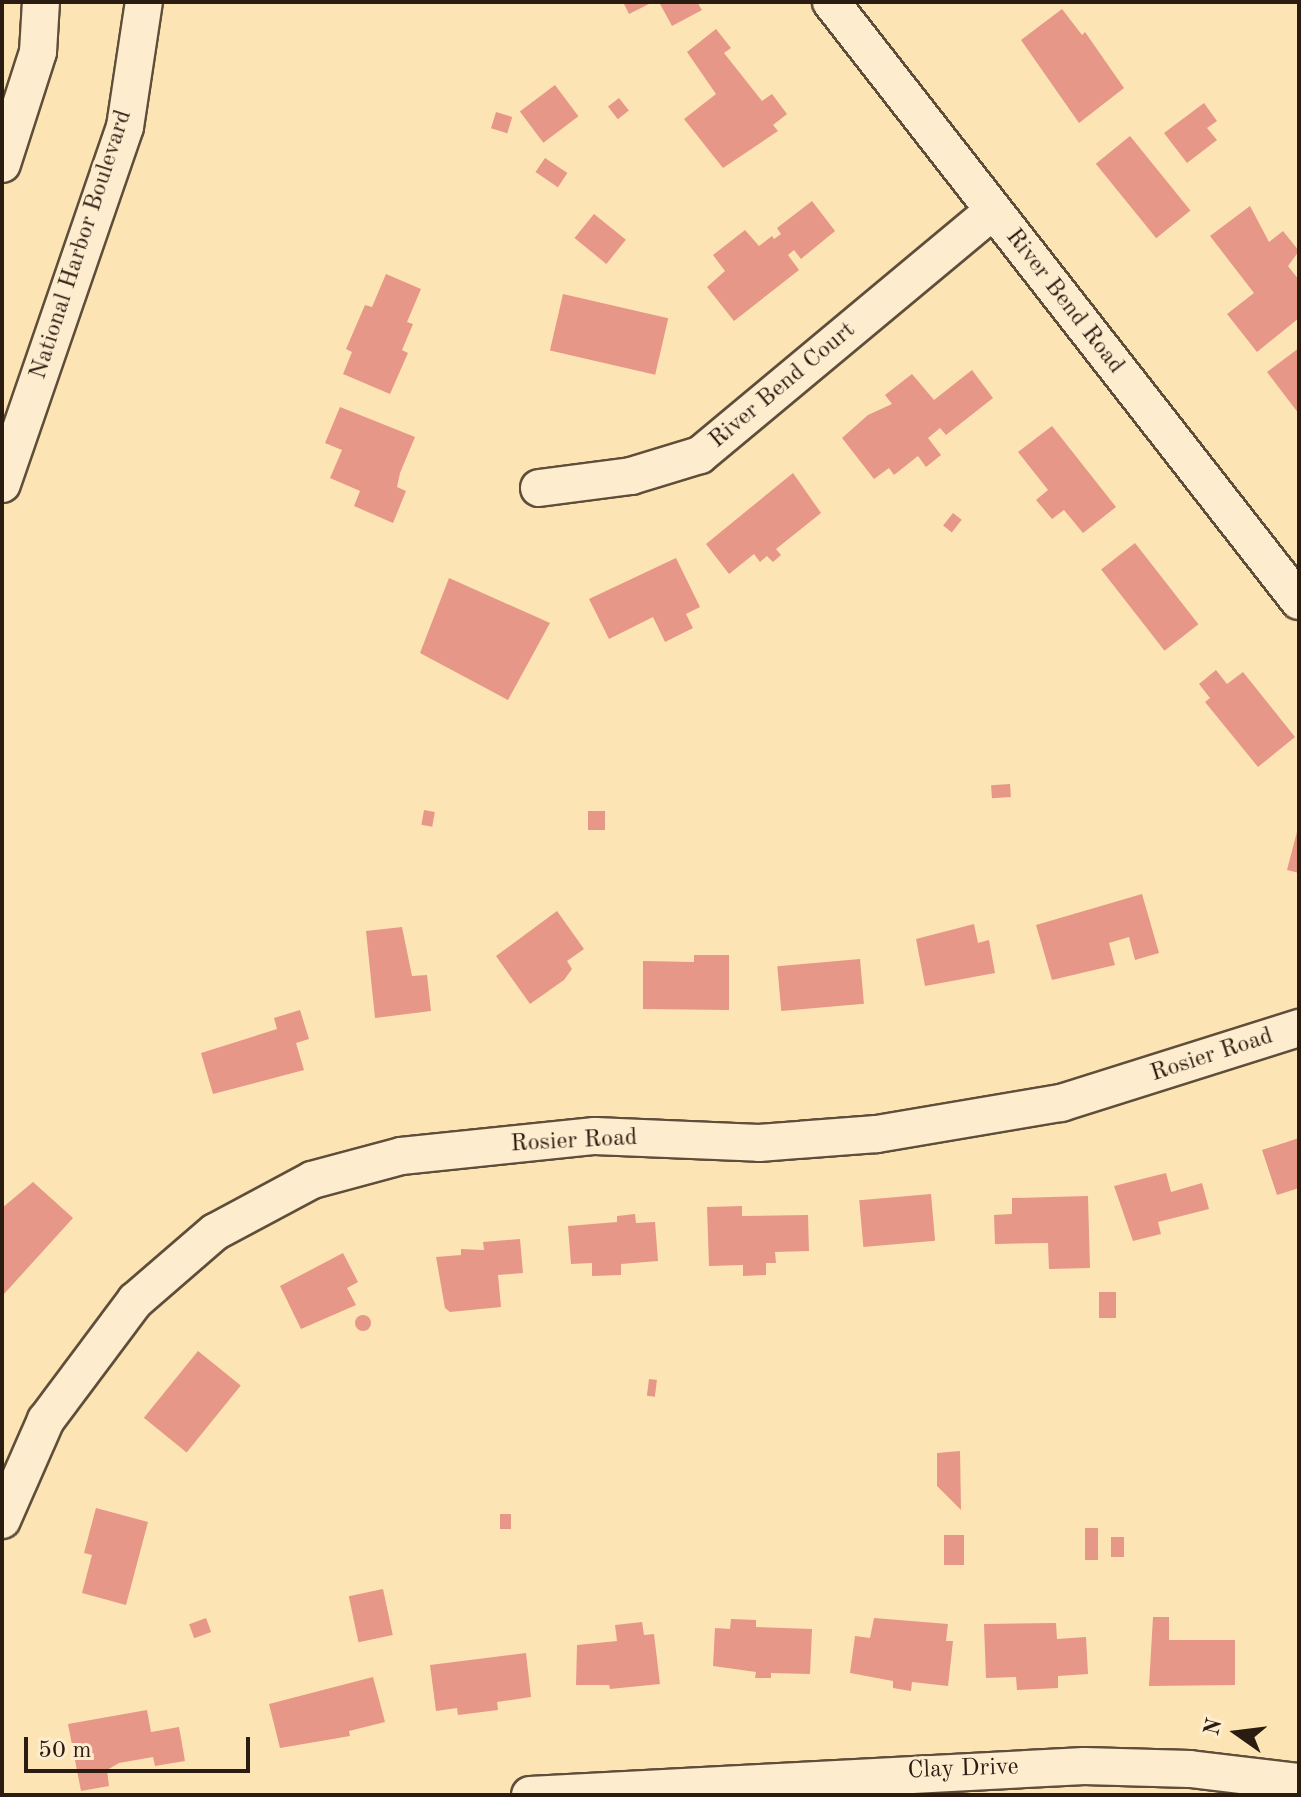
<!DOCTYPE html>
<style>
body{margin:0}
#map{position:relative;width:1301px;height:1797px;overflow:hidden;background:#fce4b4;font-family:"Old Standard TT",serif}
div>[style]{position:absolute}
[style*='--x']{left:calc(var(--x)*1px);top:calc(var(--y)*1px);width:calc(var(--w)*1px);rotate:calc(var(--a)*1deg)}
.building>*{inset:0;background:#e69788;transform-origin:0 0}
.round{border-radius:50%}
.roads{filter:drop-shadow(2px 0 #5f4e3a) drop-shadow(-2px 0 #5f4e3a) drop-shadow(0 2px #5f4e3a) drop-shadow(0 -2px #5f4e3a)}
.minor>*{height:36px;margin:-18px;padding:0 18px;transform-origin:18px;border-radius:18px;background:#fdedce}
span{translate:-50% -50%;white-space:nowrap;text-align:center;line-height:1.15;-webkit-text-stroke:6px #fdedce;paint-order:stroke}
.street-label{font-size:24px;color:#2b1c12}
.frame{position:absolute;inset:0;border:4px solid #2b1c12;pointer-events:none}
.north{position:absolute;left:1197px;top:1693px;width:80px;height:80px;-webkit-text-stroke:6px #fdedce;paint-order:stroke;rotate:284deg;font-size:22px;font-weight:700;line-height:32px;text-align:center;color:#2b1c12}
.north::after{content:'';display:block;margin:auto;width:28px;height:36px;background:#2b1c12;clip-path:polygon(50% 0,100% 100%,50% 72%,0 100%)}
.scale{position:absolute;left:24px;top:1737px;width:226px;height:36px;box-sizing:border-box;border:4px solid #2b1c12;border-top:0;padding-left:10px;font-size:24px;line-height:28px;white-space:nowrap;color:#2b1c12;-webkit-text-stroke:6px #fdedce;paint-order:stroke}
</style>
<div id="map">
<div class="building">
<i style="clip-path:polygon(623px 2px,653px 2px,629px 14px)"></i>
<i style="clip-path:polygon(659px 2px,697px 2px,702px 10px,672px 26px)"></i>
<i style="clip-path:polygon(1062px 9px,1082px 35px,1085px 32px,1124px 88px,1079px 123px,1021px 40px)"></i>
<i style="clip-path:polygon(716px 29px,731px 48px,724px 53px,762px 101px,772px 94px,787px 114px,773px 125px,778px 131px,723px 168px,684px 119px,716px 94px,687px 52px)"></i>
<i style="left:555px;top:85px;width:39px;height:44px;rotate:53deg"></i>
<i style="left:619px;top:98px;width:16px;height:14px;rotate:52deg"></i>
<i style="clip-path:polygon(1204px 103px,1217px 121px,1207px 128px,1217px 140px,1187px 163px,1164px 133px)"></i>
<i style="left:496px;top:112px;width:17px;height:17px;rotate:17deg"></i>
<i style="left:1130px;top:136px;width:96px;height:44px;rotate:51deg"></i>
<i style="left:545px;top:158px;width:27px;height:17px;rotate:34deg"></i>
<i style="clip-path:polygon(812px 201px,835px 231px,801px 259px,794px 250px,788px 255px,799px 270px,734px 321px,707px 287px,725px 271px,713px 255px,745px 230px,759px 246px,772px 236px,774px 239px,781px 234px,777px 228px)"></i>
<i style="clip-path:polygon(1250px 206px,1269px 242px,1283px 231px,1299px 251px,1288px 266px,1299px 280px,1299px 318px,1257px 352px,1227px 314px,1254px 293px,1210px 236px)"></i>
<i style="left:594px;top:214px;width:41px;height:31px;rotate:39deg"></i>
<i style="clip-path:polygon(386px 274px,421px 289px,407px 322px,413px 324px,402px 350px,408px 353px,390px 394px,343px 374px,352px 352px,346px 349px,365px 305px,372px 307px)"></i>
<i style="left:563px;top:294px;width:108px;height:58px;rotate:13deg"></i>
<i style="clip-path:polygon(1299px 348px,1299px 414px,1267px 372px)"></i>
<i style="clip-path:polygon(972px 370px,993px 398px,946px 435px,940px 428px,928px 438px,941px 455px,926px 467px,918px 456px,894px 475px,889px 468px,874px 479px,842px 438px,868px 415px,892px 404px,885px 395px,912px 374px,934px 400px)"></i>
<i style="clip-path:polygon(340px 407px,415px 437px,400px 473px,397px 487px,406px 491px,393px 523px,354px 506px,360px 491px,330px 478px,342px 450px,325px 443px)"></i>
<i style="clip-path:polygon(1052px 426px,1116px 507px,1083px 533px,1064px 510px,1052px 519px,1036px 500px,1048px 490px,1018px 452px)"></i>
<i style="clip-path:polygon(793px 473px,821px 513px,776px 549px,781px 555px,773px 562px,767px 556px,760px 562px,754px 554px,729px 574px,706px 544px)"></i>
<i style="left:953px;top:513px;width:11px;height:16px;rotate:38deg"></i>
<i style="left:1135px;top:543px;width:103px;height:43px;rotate:52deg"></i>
<i style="clip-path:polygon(676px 558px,700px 607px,686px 614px,693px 628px,665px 642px,653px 617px,609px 639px,589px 599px)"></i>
<i style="clip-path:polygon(449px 578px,550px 623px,508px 700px,420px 653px)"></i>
<i style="clip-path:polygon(1216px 670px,1227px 684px,1243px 672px,1295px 737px,1258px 767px,1205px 702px,1210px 698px,1199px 684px)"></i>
<i style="left:1010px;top:784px;width:13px;height:19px;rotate:86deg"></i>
<i style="left:424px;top:810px;width:11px;height:15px;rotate:10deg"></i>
<i style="left:588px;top:811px;width:17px;height:19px"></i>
<i style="clip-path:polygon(1298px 828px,1299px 828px,1299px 873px,1287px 870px)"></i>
<i style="clip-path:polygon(1142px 894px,1159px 953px,1135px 960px,1129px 937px,1109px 943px,1115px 965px,1052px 980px,1036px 925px)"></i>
<i style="clip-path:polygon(557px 911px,584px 949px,567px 961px,572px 969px,564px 980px,530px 1004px,496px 956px)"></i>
<i style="clip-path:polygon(974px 924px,978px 943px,989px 940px,995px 973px,925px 986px,916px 939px)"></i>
<i style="clip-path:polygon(402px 927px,412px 976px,427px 975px,431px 1011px,375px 1018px,366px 931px)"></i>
<i style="clip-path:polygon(694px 955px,729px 955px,729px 1010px,643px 1009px,643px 961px,694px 962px)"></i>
<i style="left:860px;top:959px;width:45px;height:83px;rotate:85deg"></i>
<i style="clip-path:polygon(300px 1010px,309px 1039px,296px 1043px,304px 1070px,213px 1094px,201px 1053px,277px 1029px,274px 1018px)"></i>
<i style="clip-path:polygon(1299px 1138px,1299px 1188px,1277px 1195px,1262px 1150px)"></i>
<i style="clip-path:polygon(1166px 1173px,1171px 1192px,1202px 1183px,1209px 1209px,1158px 1222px,1161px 1234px,1133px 1241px,1114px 1186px)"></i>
<i style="clip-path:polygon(33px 1182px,73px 1218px,4px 1294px,2px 1208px)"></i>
<i style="left:931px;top:1194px;width:47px;height:72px;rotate:85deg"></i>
<i style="clip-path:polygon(1088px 1196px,1090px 1268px,1049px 1269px,1048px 1243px,995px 1244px,994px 1215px,1012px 1214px,1012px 1198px)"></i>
<i style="clip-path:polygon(742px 1206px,742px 1216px,808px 1215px,809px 1251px,775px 1252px,776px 1263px,766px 1263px,766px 1275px,743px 1276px,743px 1265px,709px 1266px,707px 1207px)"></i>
<i style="clip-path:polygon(635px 1214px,636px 1223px,655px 1222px,658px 1261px,621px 1264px,621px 1275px,592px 1276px,592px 1263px,571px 1264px,568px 1226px,617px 1222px,617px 1216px)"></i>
<i style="clip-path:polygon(520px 1239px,523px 1273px,498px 1275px,501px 1307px,450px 1312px,445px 1308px,436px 1257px,461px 1255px,461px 1249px,484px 1250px,483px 1242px)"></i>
<i style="clip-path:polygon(343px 1253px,358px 1282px,347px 1288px,356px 1305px,301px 1329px,280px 1286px)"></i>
<i style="left:1099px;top:1292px;width:17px;height:26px"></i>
<i class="round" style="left:355px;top:1315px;width:16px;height:16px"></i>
<i style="left:198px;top:1351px;width:55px;height:86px;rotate:39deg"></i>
<i style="left:649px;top:1379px;width:8px;height:17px;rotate:7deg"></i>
<i style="clip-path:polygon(960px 1451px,961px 1510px,937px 1486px,937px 1453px)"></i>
<i style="clip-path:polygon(96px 1508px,148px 1522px,126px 1605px,82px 1593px,92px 1555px,84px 1553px)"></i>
<i style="left:500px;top:1514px;width:11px;height:15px"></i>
<i style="left:1085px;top:1528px;width:13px;height:32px"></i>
<i style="left:944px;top:1535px;width:20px;height:30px"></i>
<i style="left:1111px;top:1537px;width:13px;height:20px"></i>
<i style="left:383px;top:1589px;width:47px;height:35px;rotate:78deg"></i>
<i style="clip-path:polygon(1153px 1617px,1169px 1617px,1169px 1640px,1235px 1640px,1235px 1685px,1149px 1686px)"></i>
<i style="left:206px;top:1618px;width:15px;height:18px;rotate:70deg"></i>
<i style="clip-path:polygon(874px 1618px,948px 1624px,946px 1641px,953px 1641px,948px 1686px,912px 1682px,911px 1691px,893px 1688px,893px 1681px,850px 1673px,855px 1636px,870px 1638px)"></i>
<i style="clip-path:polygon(731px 1619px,756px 1620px,756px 1627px,812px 1629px,810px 1674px,771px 1673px,771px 1678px,755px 1678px,756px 1672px,713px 1666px,715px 1628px,730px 1629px)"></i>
<i style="clip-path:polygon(642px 1622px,644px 1635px,654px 1634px,660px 1684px,610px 1689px,609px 1685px,576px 1685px,577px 1645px,617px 1641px,615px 1625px)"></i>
<i style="clip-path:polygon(1056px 1623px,1057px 1639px,1086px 1637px,1088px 1674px,1058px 1676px,1058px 1688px,1017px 1690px,1016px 1677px,986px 1678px,984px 1624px)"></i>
<i style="clip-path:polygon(526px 1653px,531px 1697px,497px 1702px,498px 1710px,458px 1715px,457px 1708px,436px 1711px,430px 1665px)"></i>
<i style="clip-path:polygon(373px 1677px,385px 1722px,349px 1731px,350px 1736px,280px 1748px,269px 1704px)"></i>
<i style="clip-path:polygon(147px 1710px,151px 1732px,179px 1727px,185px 1761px,155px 1766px,153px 1757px,119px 1763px,107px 1770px,109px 1786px,81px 1791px,68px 1724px)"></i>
</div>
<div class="roads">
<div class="minor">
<i style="--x:831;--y:2;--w:760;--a:52"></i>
<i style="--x:2;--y:164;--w:118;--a:-72.2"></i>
<i style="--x:38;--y:52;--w:50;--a:-86.6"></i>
<i style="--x:2;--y:484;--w:378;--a:-71"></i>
<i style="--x:125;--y:127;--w:126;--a:-81.4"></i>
<i style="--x:539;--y:488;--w:93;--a:-7.4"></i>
<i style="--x:631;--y:476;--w:72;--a:-16.9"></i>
<i style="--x:700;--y:455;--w:381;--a:-39.8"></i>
<i style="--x:2;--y:1520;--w:109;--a:-66.3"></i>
<i style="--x:46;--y:1420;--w:149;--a:-53.2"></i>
<i style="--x:135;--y:1301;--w:106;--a:-40.8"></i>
<i style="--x:215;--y:1232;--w:110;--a:-28.2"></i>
<i style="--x:312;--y:1180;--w:92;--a:-15.1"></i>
<i style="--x:401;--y:1156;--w:195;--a:-5.9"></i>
<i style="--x:595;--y:1136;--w:164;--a:2.4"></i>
<i style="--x:759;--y:1143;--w:118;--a:-4.4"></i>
<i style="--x:877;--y:1134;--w:187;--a:-9.6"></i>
<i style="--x:1061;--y:1103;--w:250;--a:-17.5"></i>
<i style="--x:530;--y:1795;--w:555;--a:-3"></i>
<i style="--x:1084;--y:1766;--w:106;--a:1.6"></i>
<i style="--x:1190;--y:1769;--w:110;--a:6.8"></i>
</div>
</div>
<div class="street-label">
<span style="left:82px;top:245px;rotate:-72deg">National Harbor Boulevard</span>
<span style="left:1064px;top:302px;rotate:52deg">River Bend Road</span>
<span style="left:783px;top:386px;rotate:-40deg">River Bend Court</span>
<span style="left:1212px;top:1056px;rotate:-18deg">Rosier Road</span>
<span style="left:574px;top:1142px;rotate:-3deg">Rosier Road</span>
<span style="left:963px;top:1770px;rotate:-2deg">Clay Drive</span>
</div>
<div class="frame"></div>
<div class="north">N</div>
<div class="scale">50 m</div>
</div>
